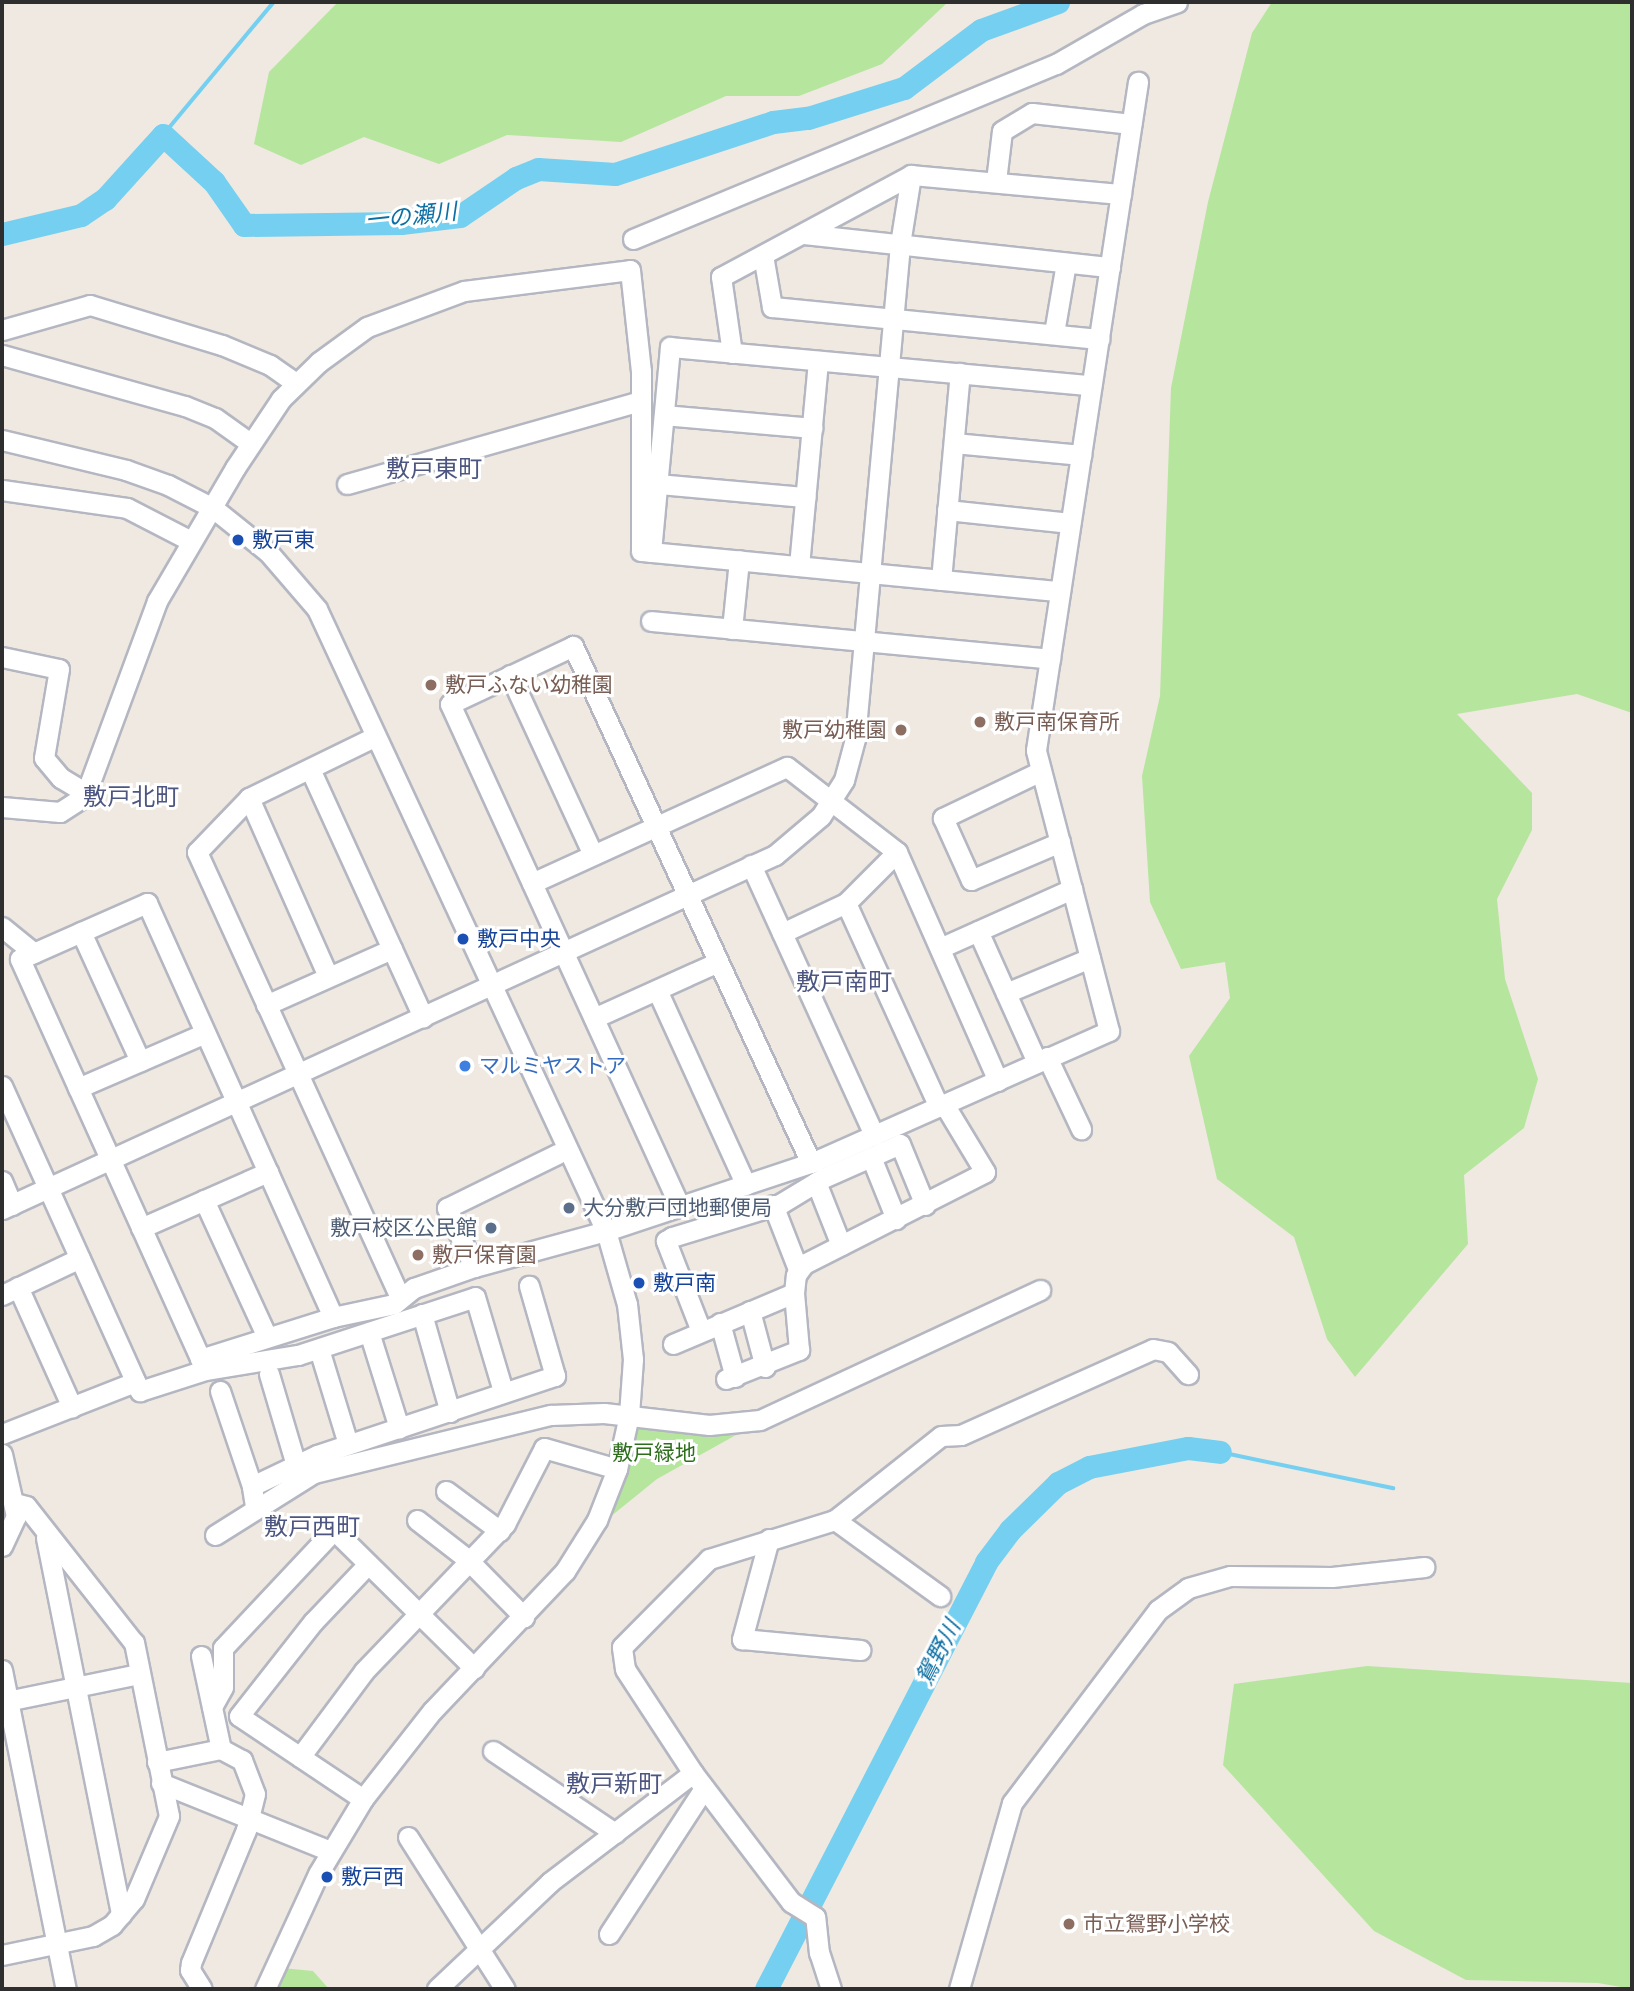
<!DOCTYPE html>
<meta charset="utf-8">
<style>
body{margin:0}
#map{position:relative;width:1634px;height:1991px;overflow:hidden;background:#efe9e1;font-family:Roboto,"Noto Sans JP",sans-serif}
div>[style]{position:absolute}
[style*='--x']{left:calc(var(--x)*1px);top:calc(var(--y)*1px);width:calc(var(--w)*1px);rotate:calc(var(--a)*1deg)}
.green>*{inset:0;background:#b6e59e}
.stream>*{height:3.5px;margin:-1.75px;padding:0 1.75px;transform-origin:1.75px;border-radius:1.75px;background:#75cff0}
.river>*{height:23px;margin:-11.5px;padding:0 11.5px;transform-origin:11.5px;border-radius:11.5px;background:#75cff0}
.roads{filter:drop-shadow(2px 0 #b4b7c1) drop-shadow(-2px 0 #b4b7c1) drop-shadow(0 2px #b4b7c1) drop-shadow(0 -2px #b4b7c1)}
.minor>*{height:19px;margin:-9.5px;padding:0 9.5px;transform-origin:9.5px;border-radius:9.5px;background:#fff}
.dots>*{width:19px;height:19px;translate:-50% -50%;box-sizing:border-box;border:4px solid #fff;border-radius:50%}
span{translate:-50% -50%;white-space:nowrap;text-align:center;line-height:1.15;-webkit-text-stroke:6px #fff;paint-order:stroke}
.transit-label{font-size:21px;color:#164399}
.left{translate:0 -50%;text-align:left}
.education-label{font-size:21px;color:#785e54}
.right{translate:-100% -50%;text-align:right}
.shop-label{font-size:21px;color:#366cbe}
.service-label{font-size:21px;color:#4e5e75}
.park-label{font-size:21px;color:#2c6e1b}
.water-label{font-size:23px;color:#0d6fa3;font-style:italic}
.quarter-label{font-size:24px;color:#4d5680}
.frame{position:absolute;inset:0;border:4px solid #2e2e2e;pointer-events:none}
</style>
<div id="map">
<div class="green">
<i style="clip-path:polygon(338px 2px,948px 2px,882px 64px,799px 96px,726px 96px,621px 142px,507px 135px,439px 164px,364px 137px,301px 165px,254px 144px,269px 72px)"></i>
<i style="clip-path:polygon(1272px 2px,1632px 2px,1632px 713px,1577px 694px,1457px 714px,1532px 793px,1532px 830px,1497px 899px,1505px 979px,1538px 1079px,1524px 1128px,1464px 1175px,1468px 1244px,1355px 1377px,1327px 1339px,1294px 1237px,1217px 1179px,1189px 1056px,1230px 998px,1225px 962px,1181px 969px,1150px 902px,1142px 776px,1160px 696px,1171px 388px,1208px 202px,1252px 33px)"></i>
<i style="clip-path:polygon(645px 1426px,700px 1434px,745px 1430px,657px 1479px,605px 1521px,635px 1429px)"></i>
<i style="clip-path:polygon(1367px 1666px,1632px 1683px,1632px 1989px,1598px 1983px,1466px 1980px,1374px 1931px,1223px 1765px,1234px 1684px)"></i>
<i style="clip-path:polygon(282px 1968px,313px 1971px,329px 1989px,274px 1989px)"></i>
</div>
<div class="stream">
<i style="--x:163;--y:135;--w:173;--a:-50.2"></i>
<i style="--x:1220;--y:1452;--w:177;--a:11.8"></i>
</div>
<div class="river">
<i style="--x:2;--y:234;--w:81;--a:-13.5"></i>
<i style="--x:81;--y:215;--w:29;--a:-34"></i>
<i style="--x:105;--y:199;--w:86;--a:-47.8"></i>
<i style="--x:163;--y:135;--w:69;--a:42.7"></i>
<i style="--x:214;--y:182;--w:52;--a:55.1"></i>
<i style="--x:244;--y:225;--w:157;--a:-0.7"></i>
<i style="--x:401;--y:223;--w:59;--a:-6.8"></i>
<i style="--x:460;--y:216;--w:68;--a:-34.2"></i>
<i style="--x:516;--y:178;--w:24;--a:-22"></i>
<i style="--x:538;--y:169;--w:77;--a:3.7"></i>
<i style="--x:615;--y:174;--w:166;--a:-18.2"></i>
<i style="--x:773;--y:122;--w:35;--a:-7"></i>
<i style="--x:808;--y:118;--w:101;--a:-17.4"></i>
<i style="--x:904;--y:88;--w:96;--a:-37"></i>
<i style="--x:981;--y:30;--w:82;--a:-20"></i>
<i style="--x:766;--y:1989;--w:480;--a:-62.7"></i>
<i style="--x:986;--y:1562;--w:40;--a:-53"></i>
<i style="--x:1010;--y:1530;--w:67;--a:-44.4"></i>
<i style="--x:1058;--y:1483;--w:35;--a:-27"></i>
<i style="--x:1089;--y:1467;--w:101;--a:-10.9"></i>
<i style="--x:1188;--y:1448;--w:32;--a:7"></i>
</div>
<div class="roads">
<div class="minor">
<i style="--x:996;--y:181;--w:50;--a:-83.2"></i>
<i style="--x:1002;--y:131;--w:35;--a:-31"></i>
<i style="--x:1032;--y:113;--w:100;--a:6.3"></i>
<i style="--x:804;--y:234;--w:308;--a:6.2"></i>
<i style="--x:633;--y:239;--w:458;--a:-22.5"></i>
<i style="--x:1056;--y:64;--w:100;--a:-29.9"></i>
<i style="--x:1143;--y:14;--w:36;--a:-19"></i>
<i style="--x:763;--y:255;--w:53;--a:80.2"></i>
<i style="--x:772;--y:307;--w:329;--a:5.6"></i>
<i style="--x:2;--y:330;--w:91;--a:-15.9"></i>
<i style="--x:90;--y:305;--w:138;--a:16.9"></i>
<i style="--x:222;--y:345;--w:52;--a:22.6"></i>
<i style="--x:270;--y:365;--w:32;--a:35"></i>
<i style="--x:1054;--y:333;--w:71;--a:-80.3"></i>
<i style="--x:732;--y:353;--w:77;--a:-98.2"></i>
<i style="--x:721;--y:277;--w:216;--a:-28.2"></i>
<i style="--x:911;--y:175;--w:211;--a:5.2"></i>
<i style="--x:2;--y:355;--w:190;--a:15.6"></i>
<i style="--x:185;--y:406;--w:32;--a:22"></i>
<i style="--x:215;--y:418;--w:43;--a:35.5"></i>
<i style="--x:664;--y:415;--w:149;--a:5"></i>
<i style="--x:2;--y:440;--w:128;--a:13.6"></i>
<i style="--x:126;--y:470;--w:45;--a:19.7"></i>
<i style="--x:168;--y:485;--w:51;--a:27.1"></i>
<i style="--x:213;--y:508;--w:70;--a:38.7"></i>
<i style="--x:268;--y:552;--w:75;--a:49.3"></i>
<i style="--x:317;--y:609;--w:686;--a:65.08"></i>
<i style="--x:606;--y:1231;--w:76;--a:74"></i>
<i style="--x:627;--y:1304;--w:55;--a:83.8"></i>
<i style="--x:633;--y:1359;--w:56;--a:94.1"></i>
<i style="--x:629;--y:1415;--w:55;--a:102.5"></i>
<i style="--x:617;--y:1469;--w:55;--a:111.4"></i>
<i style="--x:597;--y:1520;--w:60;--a:122.1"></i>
<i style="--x:565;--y:1571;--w:193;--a:133.5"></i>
<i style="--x:432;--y:1711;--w:112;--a:128.1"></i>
<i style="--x:363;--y:1799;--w:87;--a:121"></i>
<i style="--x:318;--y:1874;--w:127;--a:114.7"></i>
<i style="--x:954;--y:443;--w:128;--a:5.4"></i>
<i style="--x:347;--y:484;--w:305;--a:-15.8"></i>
<i style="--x:658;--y:484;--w:148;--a:5.1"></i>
<i style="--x:2;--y:490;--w:126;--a:8.2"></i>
<i style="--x:127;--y:508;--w:72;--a:27.3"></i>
<i style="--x:947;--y:510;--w:124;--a:6"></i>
<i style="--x:651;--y:552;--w:206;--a:-84.7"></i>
<i style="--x:670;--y:347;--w:423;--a:5.2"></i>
<i style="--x:799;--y:566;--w:206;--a:-84.7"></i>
<i style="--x:941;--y:580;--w:208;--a:-84.8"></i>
<i style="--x:651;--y:621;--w:401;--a:5.4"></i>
<i style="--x:732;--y:629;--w:69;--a:-84.2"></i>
<i style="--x:2;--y:657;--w:58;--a:11.9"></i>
<i style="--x:59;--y:669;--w:90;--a:99.6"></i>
<i style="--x:44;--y:758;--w:26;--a:50"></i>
<i style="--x:61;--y:778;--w:29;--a:31"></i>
<i style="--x:510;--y:675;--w:198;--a:65.2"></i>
<i style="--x:372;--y:738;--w:137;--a:154"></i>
<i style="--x:249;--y:798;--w:75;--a:133.9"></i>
<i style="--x:197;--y:852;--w:490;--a:65.5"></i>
<i style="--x:310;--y:769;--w:273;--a:65.5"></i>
<i style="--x:1041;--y:771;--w:109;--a:154.4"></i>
<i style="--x:943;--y:818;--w:68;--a:65.7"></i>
<i style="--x:971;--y:880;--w:97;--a:-23.1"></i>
<i style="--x:249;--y:798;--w:193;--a:66.1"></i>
<i style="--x:2;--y:807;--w:58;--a:4.9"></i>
<i style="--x:60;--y:812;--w:30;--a:-33"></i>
<i style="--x:85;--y:796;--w:208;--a:-69.7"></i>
<i style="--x:157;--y:601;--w:154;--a:-59.6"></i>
<i style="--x:235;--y:468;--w:83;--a:-56.3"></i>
<i style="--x:281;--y:399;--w:53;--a:-44.2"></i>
<i style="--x:319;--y:362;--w:59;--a:-36.1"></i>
<i style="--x:367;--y:327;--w:103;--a:-20.4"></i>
<i style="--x:464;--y:291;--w:167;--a:-7.2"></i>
<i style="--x:630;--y:270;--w:102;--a:83.8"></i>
<i style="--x:641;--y:371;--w:180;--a:90"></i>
<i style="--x:641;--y:551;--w:421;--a:5.5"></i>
<i style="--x:751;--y:865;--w:297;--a:65.5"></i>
<i style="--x:532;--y:883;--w:280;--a:-24.5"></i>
<i style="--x:787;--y:767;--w:139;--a:37.7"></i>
<i style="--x:897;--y:852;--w:250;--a:66.2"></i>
<i style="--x:846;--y:903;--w:224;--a:65.5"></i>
<i style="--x:2;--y:927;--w:41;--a:39.1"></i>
<i style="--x:978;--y:931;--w:144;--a:65.8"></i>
<i style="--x:81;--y:932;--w:142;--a:65.4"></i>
<i style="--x:782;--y:933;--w:71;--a:-25.1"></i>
<i style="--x:846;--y:903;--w:72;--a:-45"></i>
<i style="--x:940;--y:948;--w:145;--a:-24.1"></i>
<i style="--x:657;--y:990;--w:214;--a:65.5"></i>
<i style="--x:1006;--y:993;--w:91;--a:-22.6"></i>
<i style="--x:266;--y:1005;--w:138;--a:-24"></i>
<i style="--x:594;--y:1018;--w:136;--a:-24.3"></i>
<i style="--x:1047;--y:1057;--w:80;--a:64.7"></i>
<i style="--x:2;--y:1086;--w:335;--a:65.7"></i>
<i style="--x:140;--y:1391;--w:68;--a:-17.9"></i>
<i style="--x:205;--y:1370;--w:94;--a:-9.2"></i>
<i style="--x:298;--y:1355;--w:186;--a:-18.1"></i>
<i style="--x:475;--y:1297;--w:98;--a:73.4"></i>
<i style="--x:78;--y:1088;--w:138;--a:-23.4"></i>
<i style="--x:871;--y:1157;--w:67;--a:68"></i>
<i style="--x:2;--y:1181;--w:26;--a:67"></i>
<i style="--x:816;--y:1182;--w:68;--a:68.4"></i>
<i style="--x:204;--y:1200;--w:151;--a:65.3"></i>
<i style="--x:773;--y:1205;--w:69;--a:68.7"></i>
<i style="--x:680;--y:1207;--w:553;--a:-114.57"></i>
<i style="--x:450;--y:704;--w:136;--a:-25.2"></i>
<i style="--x:573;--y:646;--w:569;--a:65.28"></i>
<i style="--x:2;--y:1209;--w:850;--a:-24.61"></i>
<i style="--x:775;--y:855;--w:60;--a:-40.3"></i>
<i style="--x:821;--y:816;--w:43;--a:-57.4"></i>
<i style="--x:844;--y:780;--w:42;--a:-75"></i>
<i style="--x:855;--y:739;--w:497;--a:-84.8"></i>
<i style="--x:900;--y:244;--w:70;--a:-80.9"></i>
<i style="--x:141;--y:1228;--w:139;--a:-23.8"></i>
<i style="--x:474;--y:1267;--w:65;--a:-114.6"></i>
<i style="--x:447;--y:1208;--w:123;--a:-26.1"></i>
<i style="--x:18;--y:1287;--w:132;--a:65.8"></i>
<i style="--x:2;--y:1295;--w:86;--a:-25.4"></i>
<i style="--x:750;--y:1311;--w:58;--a:75"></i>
<i style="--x:422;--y:1314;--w:102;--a:74.1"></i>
<i style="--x:720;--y:1323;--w:56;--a:74.5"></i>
<i style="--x:701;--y:1331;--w:97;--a:-111.3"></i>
<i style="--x:666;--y:1241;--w:7;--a:-34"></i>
<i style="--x:672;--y:1237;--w:113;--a:-17"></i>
<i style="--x:780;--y:1204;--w:50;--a:-31.2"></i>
<i style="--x:823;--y:1178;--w:84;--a:-23.8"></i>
<i style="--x:900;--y:1144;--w:66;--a:67.7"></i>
<i style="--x:369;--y:1332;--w:101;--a:72.6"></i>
<i style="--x:673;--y:1344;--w:131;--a:-22.9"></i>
<i style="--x:794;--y:1293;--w:18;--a:-84"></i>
<i style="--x:796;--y:1275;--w:14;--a:-54"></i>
<i style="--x:804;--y:1264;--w:203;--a:-26.9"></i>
<i style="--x:985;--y:1172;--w:79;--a:-121.1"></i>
<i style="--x:319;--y:1349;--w:99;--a:73"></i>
<i style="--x:200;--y:1359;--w:139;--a:-17.5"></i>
<i style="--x:333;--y:1317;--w:62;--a:-12"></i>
<i style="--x:394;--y:1304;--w:26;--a:-39"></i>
<i style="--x:414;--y:1288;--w:64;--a:-19.3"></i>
<i style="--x:474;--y:1267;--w:137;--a:-15.3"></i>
<i style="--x:606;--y:1231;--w:216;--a:-18.4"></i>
<i style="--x:811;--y:1163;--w:326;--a:-23.9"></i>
<i style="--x:1109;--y:1031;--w:290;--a:-104.6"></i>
<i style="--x:1036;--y:750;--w:676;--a:-81.32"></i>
<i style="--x:205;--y:1369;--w:450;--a:-114.3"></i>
<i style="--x:20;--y:959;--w:139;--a:-23.8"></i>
<i style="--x:147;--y:903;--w:454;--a:65.8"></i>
<i style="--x:269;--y:1374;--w:95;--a:73.5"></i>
<i style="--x:726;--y:1379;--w:79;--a:-21.7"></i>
<i style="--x:799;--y:1350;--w:57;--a:-95"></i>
<i style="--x:220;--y:1391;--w:100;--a:71.4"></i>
<i style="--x:2;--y:1434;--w:143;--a:-21.4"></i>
<i style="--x:2;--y:1454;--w:64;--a:77.3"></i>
<i style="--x:16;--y:1516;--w:33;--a:115"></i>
<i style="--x:446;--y:1491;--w:67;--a:36.5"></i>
<i style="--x:255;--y:1506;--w:20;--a:-99"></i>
<i style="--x:252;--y:1486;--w:72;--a:-25.5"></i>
<i style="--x:317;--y:1455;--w:251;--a:-18.4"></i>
<i style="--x:555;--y:1376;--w:94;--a:-106.1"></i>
<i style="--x:417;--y:1520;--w:62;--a:37.8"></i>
<i style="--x:466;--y:1558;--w:83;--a:45.5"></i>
<i style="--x:835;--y:1520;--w:130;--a:35.9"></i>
<i style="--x:215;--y:1535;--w:117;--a:-32.1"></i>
<i style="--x:314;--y:1473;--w:244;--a:-13.8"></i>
<i style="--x:551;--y:1415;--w:53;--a:-2.2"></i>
<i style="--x:604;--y:1413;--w:106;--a:6.5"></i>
<i style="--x:709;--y:1425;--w:51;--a:-5.6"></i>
<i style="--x:760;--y:1420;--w:309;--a:-24.9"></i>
<i style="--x:46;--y:1538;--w:384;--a:78.7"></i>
<i style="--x:769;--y:1539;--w:104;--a:105.1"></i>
<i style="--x:742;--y:1639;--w:119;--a:5.3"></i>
<i style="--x:201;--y:1656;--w:95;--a:77.9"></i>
<i style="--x:2;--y:1670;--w:325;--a:78.7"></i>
<i style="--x:2;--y:1702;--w:140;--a:-11.6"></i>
<i style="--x:212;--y:1707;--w:23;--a:-61"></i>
<i style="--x:223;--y:1687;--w:39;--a:-90"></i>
<i style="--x:223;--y:1648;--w:162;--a:-46.8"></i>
<i style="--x:334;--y:1530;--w:197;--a:44.6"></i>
<i style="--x:493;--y:1751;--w:147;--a:33.9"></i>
<i style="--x:300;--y:1757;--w:107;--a:-53.3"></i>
<i style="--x:364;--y:1671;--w:204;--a:-46.2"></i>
<i style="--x:505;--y:1524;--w:85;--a:-62.8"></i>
<i style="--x:544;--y:1448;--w:76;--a:16"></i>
<i style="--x:157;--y:1762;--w:65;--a:-11.5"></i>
<i style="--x:221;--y:1749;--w:24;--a:28"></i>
<i style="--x:242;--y:1760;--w:36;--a:69"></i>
<i style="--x:255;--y:1794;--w:37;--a:104"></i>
<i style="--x:246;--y:1830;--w:144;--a:112.5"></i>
<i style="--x:191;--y:1963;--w:7;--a:98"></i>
<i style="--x:190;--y:1970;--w:22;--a:58"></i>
<i style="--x:161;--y:1783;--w:182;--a:21.9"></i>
<i style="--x:363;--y:1799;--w:149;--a:-146.2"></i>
<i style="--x:239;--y:1716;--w:120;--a:-51.8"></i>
<i style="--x:313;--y:1622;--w:80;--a:-46.5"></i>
<i style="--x:408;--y:1837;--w:180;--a:57.5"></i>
<i style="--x:609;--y:1934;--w:174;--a:-56.9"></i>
<i style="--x:2;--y:1955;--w:93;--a:-11.8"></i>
<i style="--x:93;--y:1936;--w:22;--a:-30"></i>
<i style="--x:112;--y:1925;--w:34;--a:-50"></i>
<i style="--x:134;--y:1899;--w:90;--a:-67.1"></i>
<i style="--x:169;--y:1816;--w:177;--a:-101.4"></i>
<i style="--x:134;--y:1643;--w:174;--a:-128.2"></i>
<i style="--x:26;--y:1506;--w:11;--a:-165"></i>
<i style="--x:437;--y:1989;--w:156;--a:-43.4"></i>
<i style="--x:550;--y:1882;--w:180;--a:-37.3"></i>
<i style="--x:831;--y:1989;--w:38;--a:-108"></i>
<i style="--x:819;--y:1953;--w:36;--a:-96"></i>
<i style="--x:815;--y:1917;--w:28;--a:-148"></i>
<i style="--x:791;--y:1902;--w:162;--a:-127.2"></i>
<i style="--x:693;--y:1773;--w:124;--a:-123.2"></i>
<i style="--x:625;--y:1669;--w:22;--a:-98"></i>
<i style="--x:622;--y:1647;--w:124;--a:-45.3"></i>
<i style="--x:709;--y:1559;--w:132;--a:-17.2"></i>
<i style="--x:835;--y:1520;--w:135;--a:-38.4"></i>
<i style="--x:941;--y:1436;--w:20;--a:-3"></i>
<i style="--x:961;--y:1435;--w:210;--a:-24.1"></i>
<i style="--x:1153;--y:1349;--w:15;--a:11"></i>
<i style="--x:1168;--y:1352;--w:30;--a:48"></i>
<i style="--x:959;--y:1989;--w:193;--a:-74.1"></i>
<i style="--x:1012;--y:1803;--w:242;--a:-52.9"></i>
<i style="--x:1158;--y:1610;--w:37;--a:-36"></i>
<i style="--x:1188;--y:1588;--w:44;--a:-15.9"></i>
<i style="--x:1230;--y:1576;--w:102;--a:0.6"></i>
<i style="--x:1332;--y:1577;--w:93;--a:-6.2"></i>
</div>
</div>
<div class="dots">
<i style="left:238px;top:540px;background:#1a4fb4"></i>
<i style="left:431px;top:685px;background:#8d6e63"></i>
<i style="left:980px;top:722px;background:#8d6e63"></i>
<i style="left:901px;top:730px;background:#8d6e63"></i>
<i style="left:463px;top:939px;background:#1a4fb4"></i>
<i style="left:465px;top:1066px;background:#3f7fe0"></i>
<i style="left:569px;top:1208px;background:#5c6f8a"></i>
<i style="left:491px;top:1228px;background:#5c6f8a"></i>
<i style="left:418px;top:1255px;background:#8d6e63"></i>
<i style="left:639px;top:1283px;background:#1a4fb4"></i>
<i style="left:327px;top:1877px;background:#1a4fb4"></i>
<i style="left:1069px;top:1924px;background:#8d6e63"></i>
</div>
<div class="transit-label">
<span class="left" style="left:252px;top:540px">敷戸東</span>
<span class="left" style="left:477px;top:939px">敷戸中央</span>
<span class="left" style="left:653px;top:1283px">敷戸南</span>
<span class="left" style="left:341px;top:1877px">敷戸西</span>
</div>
<div class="education-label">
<span class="left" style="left:445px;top:685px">敷戸ふない幼稚園</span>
<span class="left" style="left:994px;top:722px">敷戸南保育所</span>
<span class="right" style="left:887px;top:730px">敷戸幼稚園</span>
<span class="left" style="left:432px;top:1255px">敷戸保育園</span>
<span class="left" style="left:1083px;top:1924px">市立鴛野小学校</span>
</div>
<div class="shop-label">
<span class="left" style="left:479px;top:1066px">マルミヤストア</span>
</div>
<div class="service-label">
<span class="left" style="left:583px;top:1208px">大分敷戸団地郵便局</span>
<span class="right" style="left:477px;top:1228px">敷戸校区公民館</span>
</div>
<div class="park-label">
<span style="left:654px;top:1453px">敷戸緑地</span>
</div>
<div class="water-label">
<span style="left:411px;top:217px;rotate:-6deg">一の瀬川</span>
<span style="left:939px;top:1653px;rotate:-63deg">鴛野川</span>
</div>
<div class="quarter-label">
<span style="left:434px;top:470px">敷戸東町</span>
<span style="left:131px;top:798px">敷戸北町</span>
<span style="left:844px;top:983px">敷戸南町</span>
<span style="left:312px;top:1528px">敷戸西町</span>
<span style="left:614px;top:1785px">敷戸新町</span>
</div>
<div class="frame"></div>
</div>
